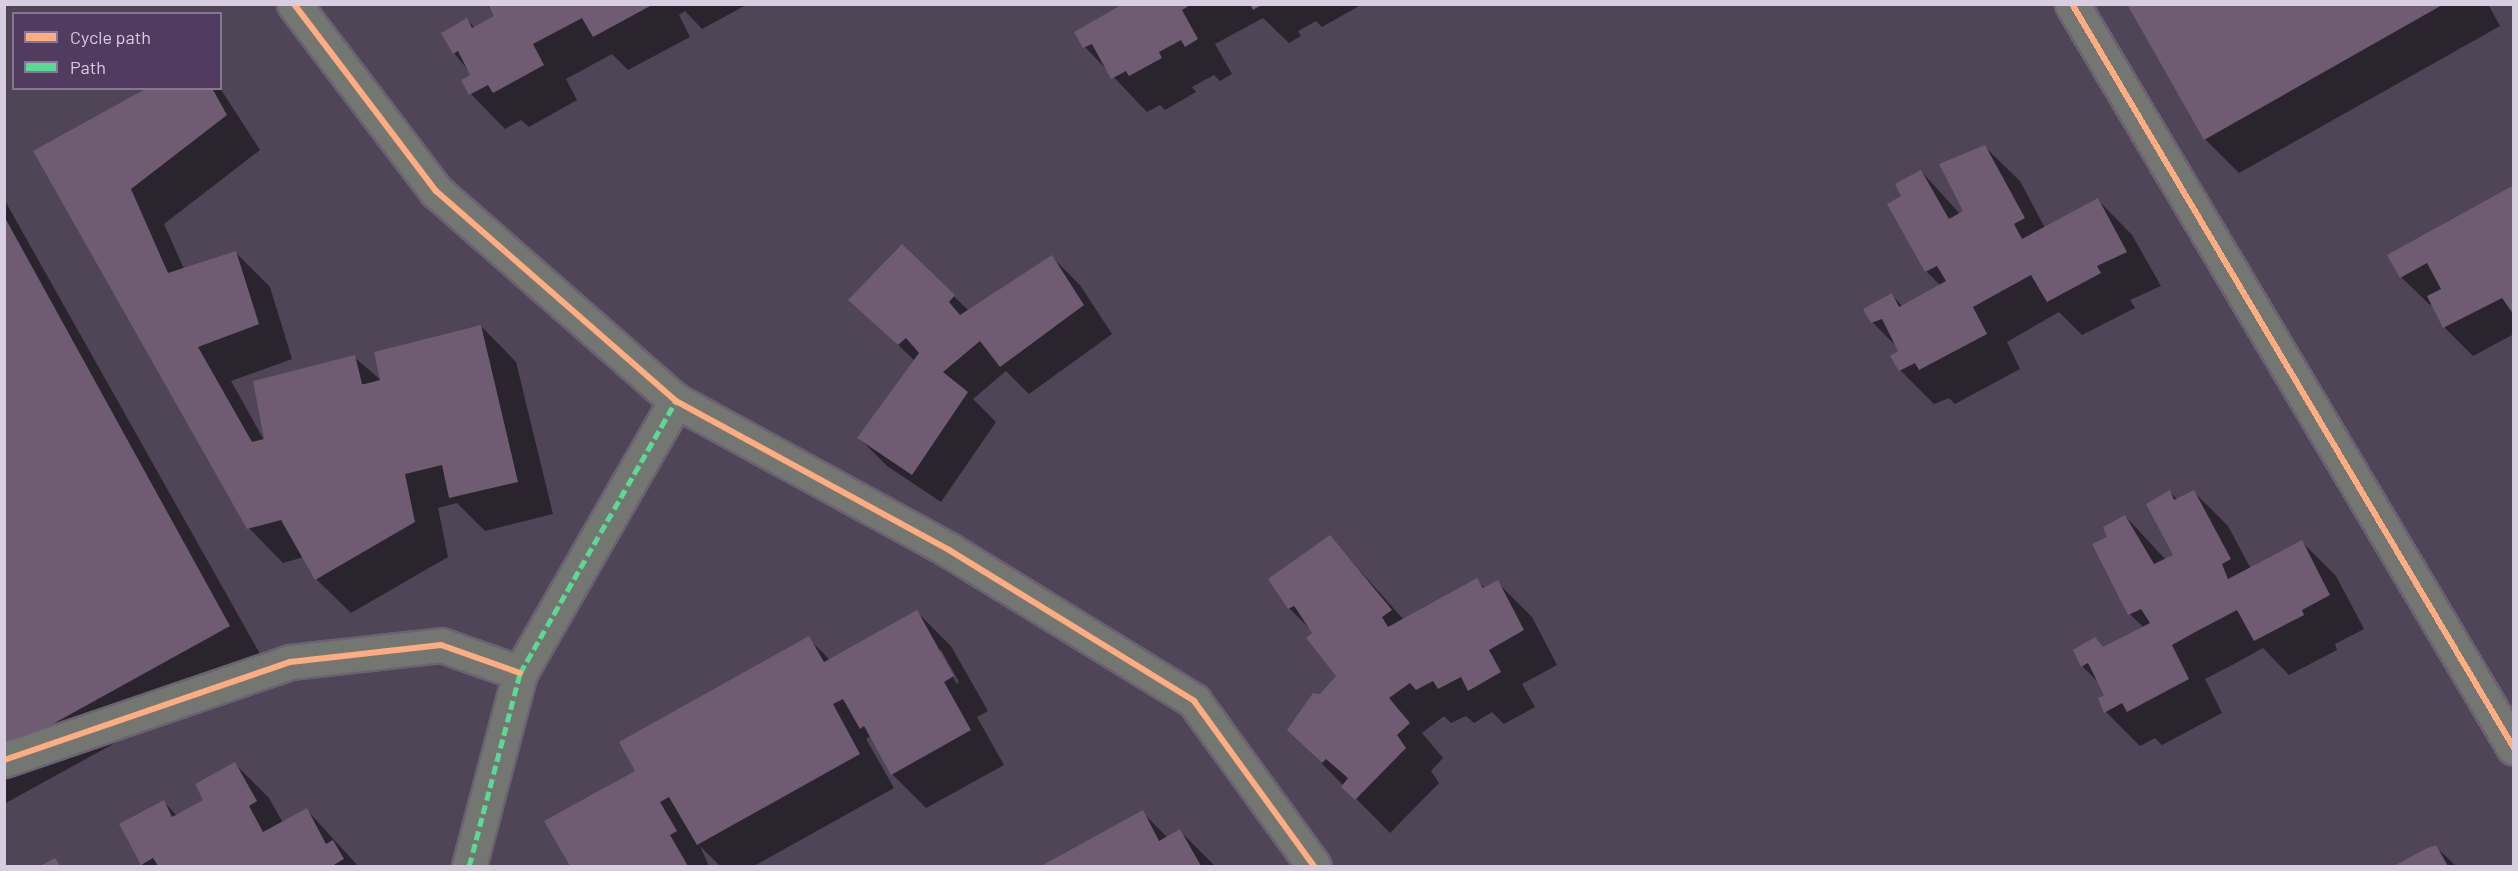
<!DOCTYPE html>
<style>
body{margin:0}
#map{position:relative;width:2518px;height:871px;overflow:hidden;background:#504457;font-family:Barlow,sans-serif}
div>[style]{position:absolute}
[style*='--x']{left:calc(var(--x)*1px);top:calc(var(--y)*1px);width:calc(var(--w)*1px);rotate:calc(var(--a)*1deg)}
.shadow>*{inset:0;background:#0007}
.building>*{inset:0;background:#6f5b72}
.roads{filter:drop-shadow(2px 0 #6b6171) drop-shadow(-2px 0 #6b6171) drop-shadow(0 2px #6b6171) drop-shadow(0 -2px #6b6171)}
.street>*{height:33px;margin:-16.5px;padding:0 16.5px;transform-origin:16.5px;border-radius:16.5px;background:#747771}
.quiet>*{height:4.5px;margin-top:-2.25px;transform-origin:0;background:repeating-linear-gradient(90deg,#5adb95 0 9px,transparent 0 13.5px)}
.cycleway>*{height:6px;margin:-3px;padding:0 3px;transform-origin:3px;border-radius:3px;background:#ffac80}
span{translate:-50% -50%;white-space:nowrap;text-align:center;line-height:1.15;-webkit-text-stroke:4.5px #513c5f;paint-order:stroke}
.frame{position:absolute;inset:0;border:6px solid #d9cde2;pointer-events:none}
.legend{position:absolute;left:12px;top:12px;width:210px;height:78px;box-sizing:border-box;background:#513c5f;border:2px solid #877693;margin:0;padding:8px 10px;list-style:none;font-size:18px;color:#d9cde2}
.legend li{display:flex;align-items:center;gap:12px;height:30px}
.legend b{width:30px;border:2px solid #877693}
</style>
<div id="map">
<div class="shadow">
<i style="clip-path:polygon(486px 4px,748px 4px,702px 29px,685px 11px,679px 15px,690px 37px,628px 70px,612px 54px,566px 79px,577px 100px,529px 127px,521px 120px,505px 129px,471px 94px,463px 80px,472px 75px,454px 53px,467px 20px,475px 28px,496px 17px)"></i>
<i style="clip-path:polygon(1126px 4px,1358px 4px,1359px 6px,1322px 27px,1316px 21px,1298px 31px,1301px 36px,1289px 43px,1263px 18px,1215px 44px,1232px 74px,1220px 81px,1214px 75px,1192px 87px,1196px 92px,1165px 110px,1160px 105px,1147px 112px,1085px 47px,1076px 32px)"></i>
<i style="clip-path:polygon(2129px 4px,2488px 4px,2500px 26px,2239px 173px,2205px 139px)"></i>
<i style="clip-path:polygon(148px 88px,220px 88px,260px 150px,164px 224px,184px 269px,236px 253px,270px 287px,292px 359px,231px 381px,265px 442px,354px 357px,382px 381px,376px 353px,482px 327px,516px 362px,553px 514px,485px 531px,457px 503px,438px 508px,448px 557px,351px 613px,316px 579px,304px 557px,283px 563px,249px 528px,35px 152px)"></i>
<i style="clip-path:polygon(1985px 147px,2020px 181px,2045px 228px,2098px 200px,2132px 235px,2161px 286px,2130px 300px,2135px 308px,2082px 335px,2059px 312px,2007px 342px,2020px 369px,1955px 404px,1949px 398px,1934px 404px,1900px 370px,1898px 348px,1872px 322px,1892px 295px,1903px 307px,1941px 286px,1926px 271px,1889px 204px,1903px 197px,1921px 171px,1960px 214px,1965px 212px)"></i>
<i style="clip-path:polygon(2514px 187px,2514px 334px,2473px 356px,2445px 328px,2433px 304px,2430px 305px,2401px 277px)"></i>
<i style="clip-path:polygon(4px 199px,264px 661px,4px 804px)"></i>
<i style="clip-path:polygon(902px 246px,969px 311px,1052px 257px,1080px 285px,1112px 334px,1029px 394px,1006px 371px,973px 399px,996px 422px,941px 502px,887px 466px,859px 438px,915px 361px,850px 299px)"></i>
<i style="clip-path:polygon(2193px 491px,2228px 526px,2251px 569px,2302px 542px,2336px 576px,2364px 629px,2335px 644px,2337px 650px,2289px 675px,2263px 648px,2234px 664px,2205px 679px,2222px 713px,2162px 745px,2155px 738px,2140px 746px,2106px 712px,2106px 696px,2100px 684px,2082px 666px,2104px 649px,2144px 628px,2130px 614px,2105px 528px,2127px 518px,2166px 560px,2175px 556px,2170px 492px,2178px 500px)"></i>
<i style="clip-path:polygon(1330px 537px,1404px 620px,1477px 580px,1486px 589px,1497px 582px,1532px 617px,1557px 665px,1522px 684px,1535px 707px,1504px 724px,1492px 712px,1474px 723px,1466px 716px,1451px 723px,1444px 716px,1422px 733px,1443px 758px,1431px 771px,1439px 783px,1390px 833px,1289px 730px,1338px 676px,1313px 632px,1289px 608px)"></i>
<i style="clip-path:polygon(evenodd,917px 612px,951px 646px,988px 711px,977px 717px,1004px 765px,926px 808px,892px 774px,870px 737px,866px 739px,894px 788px,754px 866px,720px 866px,700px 846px,709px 866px,571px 866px,546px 822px,638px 771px,808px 638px,830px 660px,917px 612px,938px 650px,941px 650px,959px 682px,957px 684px,938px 650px)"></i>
<i style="clip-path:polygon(235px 764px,269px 798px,283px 823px,307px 810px,358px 866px,145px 866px,142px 864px,163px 801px,177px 816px,205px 800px)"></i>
<i style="clip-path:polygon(1142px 812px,1168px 838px,1180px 831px,1215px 866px,1044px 866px)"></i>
<i style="clip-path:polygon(2436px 847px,2456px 866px,2397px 866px)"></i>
</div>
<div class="building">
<i style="clip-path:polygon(1123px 4px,1192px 4px,1182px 10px,1198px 39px,1185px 47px,1181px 40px,1159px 52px,1162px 58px,1129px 76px,1126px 71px,1111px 79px,1092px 44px,1083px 48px,1074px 32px)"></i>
<i style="clip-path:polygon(1250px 4px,1263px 4px,1253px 10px)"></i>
<i style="clip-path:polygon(2127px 4px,2444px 4px,2204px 140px)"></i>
<i style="clip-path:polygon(488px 5px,652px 5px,593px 37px,582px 18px,533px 44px,544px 65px,493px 93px,488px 85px,469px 95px,461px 80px,470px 75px,458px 51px,453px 54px,441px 33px,467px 18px,472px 28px,494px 16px)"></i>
<i style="clip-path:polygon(147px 88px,212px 88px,227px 115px,131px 189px,168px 273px,236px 251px,259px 324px,198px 347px,252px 442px,264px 439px,253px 381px,355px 355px,362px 384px,365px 384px,380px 380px,374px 352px,481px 325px,518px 482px,449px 498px,442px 465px,405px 474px,415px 522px,315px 580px,281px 520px,247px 529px,33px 151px)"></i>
<i style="clip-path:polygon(1985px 145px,2025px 218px,2014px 224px,2022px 239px,2098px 198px,2127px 252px,2097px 266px,2101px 273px,2047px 302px,2031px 275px,1973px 307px,1987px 334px,1919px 370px,1915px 363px,1899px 371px,1890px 356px,1898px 351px,1882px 319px,1871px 323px,1863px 309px,1892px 293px,1899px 307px,1946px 281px,1937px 266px,1925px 272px,1887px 204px,1901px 196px,1895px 184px,1921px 170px,1949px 219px,1963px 211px,1939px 164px)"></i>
<i style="clip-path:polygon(2514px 185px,2514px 315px,2502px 298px,2443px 328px,2427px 296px,2441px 289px,2427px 263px,2400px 278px,2387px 255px)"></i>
<i style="clip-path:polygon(4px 216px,230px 626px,4px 751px)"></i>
<i style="clip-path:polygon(902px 244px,955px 295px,949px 302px,960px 315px,1052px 255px,1084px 305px,1000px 367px,980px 341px,943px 372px,968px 392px,912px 475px,857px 438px,919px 353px,906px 338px,898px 345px,848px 300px)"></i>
<i style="clip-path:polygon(2170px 490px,2174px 500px,2194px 490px,2231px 559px,2222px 564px,2228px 579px,2302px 540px,2330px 595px,2302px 610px,2304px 615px,2254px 641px,2237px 610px,2199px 630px,2172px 645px,2189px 679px,2127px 712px,2122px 703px,2104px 713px,2098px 698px,2104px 695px,2088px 663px,2081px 667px,2073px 650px,2095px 637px,2103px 647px,2150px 623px,2141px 609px,2128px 615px,2092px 544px,2107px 537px,2103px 527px,2125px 515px,2154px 564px,2173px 555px,2146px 504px)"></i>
<i style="clip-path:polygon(1330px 535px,1392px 610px,1382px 617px,1388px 627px,1477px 578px,1483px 588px,1498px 580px,1524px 630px,1489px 650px,1501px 672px,1468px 691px,1461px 677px,1438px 689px,1433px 681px,1416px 690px,1410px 683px,1389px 698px,1410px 723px,1397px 735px,1406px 748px,1355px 800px,1341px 787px,1348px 778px,1326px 759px,1322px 763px,1287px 730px,1313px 693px,1320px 694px,1336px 676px,1306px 638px,1312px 633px,1297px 610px,1294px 606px,1288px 609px,1268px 579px)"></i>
<i style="clip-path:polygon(917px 610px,954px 676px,944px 682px,971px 730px,891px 775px,864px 726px,860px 729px,843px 699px,833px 704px,860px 754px,697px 845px,669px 797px,660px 802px,677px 831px,670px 835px,688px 866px,570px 866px,544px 821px,635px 771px,619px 742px,809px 636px,824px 662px)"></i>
<i style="clip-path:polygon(235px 762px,257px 801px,249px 806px,263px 832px,307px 808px,326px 844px,333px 840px,344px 859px,332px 866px,158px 866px,153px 858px,141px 865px,119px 824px,164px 800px,172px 817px,203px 800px,195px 784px)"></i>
<i style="clip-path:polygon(1143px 810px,1159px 841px,1180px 829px,1201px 866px,1041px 866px)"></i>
<i style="clip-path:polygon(2436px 845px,2448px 866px,2394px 866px,2425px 849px)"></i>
<i style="clip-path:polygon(55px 858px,60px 866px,40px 866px)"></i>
</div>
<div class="roads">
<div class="street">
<i style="--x:294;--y:4;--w:235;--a:52.8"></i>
<i style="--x:436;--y:191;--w:319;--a:41.2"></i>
<i style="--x:676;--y:401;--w:311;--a:28.6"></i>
<i style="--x:949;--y:550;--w:288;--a:31.6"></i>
<i style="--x:1194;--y:701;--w:204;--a:54"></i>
<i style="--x:2072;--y:4;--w:865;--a:59.29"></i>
<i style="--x:4;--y:760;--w:302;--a:-18.9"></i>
<i style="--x:290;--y:662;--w:152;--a:-6.4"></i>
<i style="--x:441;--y:645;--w:84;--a:19.5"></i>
<i style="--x:469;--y:866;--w:200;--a:-75.2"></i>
<i style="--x:520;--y:673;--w:314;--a:-60.2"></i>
</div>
</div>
<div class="quiet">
<i style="--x:469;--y:866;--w:200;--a:-75.2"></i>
<i style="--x:520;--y:673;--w:314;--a:-60.2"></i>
</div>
<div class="cycleway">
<i style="--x:294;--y:4;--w:235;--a:52.8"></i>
<i style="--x:436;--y:191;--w:319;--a:41.2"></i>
<i style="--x:676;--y:401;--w:311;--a:28.6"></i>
<i style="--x:949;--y:550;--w:288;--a:31.6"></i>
<i style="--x:1194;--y:701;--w:204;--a:54"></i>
<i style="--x:2072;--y:4;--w:865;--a:59.29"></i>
<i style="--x:4;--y:760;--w:302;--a:-18.9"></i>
<i style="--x:290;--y:662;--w:152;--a:-6.4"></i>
<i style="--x:441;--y:645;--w:84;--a:19.5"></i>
</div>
<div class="frame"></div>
<ul class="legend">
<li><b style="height:8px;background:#ffac80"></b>Cycle path</li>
<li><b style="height:8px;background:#5adb95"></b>Path</li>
</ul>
</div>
